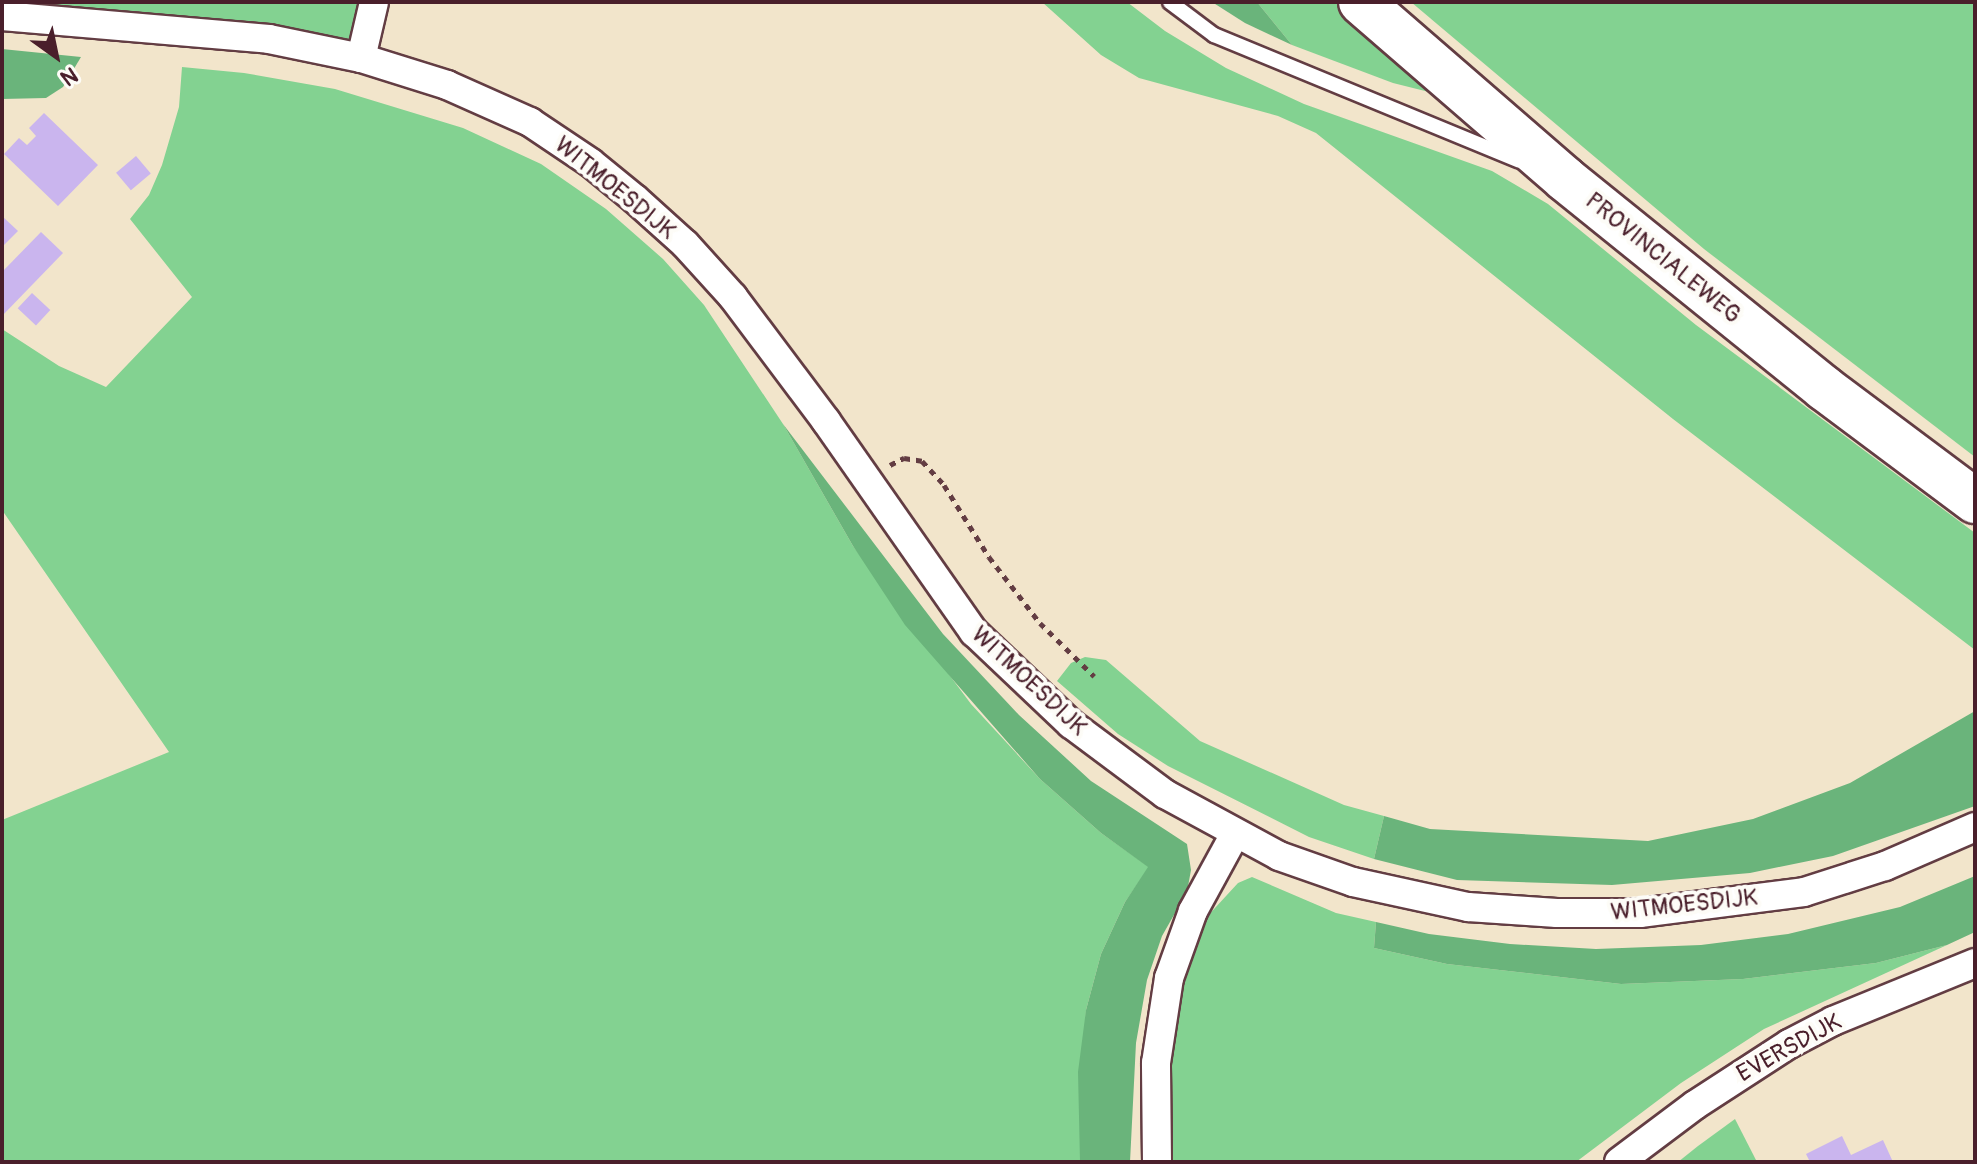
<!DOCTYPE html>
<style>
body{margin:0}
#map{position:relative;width:1977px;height:1164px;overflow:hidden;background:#f2e5cb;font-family:Pangolin,sans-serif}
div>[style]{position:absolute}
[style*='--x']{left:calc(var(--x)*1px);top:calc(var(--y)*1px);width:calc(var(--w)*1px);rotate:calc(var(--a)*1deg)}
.green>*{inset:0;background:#83d291}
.forest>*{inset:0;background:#6ab47b}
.building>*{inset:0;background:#cab5ee;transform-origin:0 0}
.path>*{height:5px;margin-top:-2.5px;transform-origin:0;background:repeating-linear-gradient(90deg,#633d43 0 6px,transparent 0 12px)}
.roads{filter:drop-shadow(2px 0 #633d43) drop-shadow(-2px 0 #633d43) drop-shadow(0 2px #633d43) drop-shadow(0 -2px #633d43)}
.service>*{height:14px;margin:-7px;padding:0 7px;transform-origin:7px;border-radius:7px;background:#fff}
.minor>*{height:28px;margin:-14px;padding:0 14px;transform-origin:14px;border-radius:14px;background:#fff}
.primary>*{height:44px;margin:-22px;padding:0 22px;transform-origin:22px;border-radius:22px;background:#fff}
span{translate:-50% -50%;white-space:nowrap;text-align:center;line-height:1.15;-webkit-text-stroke:8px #fdfcf7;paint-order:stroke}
.street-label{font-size:24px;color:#4a1f2b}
.frame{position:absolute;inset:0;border:4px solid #4a1f2b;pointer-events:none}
.north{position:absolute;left:16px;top:16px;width:80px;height:80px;-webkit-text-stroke:6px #fdfcf7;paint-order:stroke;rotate:147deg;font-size:22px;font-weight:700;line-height:32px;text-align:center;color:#4a1f2b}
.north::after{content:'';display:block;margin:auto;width:28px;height:36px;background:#4a1f2b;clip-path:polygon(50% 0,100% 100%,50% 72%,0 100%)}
</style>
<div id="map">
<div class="green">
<i style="clip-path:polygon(2px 2px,366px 2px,353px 46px)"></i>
<i style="clip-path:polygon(1042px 2px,1127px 2px,1165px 31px,1226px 68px,1304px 104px,1492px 171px,1548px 204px,1696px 325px,1975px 533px,1975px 650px,1673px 419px,1316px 133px,1278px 116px,1139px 78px,1101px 55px)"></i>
<i style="clip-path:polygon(1257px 2px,1339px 2px,1445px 96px,1393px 83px,1292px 45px)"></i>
<i style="clip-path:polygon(1411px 2px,1975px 2px,1975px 457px,1704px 249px)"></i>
<i style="clip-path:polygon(182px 67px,244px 73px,335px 89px,463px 128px,541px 164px,606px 209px,663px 259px,704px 305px,783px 424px,853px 546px,971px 704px,1040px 779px,1101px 833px,1149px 867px,1125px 902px,1101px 954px,1086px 1010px,1080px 1162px,2px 1162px,2px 820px,169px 752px,2px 510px,2px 329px,59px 366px,106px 387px,192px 297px,130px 219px,149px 195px,162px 165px,179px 107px)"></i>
<i style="clip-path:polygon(1085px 657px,1106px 660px,1200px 741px,1344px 805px,1384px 816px,1374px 859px,1309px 837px,1168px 766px,1118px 734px,1057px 681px,1071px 663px)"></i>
<i style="clip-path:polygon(1252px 877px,1336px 913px,1376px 922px,1374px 948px,1447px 964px,1621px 984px,1743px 979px,1876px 963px,1947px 945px,1764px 1029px,1681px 1083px,1576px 1162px,1170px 1162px,1167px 1081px,1174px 1008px,1188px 957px,1203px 921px,1238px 883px)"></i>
<i style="clip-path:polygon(1735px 1119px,1757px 1162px,1678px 1162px,1698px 1146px)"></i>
</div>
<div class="forest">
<i style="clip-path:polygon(1212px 2px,1257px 2px,1292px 45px,1245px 23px)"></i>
<i style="clip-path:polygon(2px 49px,81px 57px,63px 87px,46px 98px,2px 99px)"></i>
<i style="clip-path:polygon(783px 424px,943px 634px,1019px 715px,1091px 781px,1187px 844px,1191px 870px,1187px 892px,1162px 936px,1147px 980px,1136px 1043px,1130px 1162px,1080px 1162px,1078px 1072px,1086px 1010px,1101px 954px,1125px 902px,1148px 867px,1101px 833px,1040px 779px,905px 625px,853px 546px)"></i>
<i style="clip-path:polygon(1975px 711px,1975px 806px,1833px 856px,1750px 873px,1612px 885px,1457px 880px,1374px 859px,1384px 816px,1430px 829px,1648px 841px,1753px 819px,1850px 783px)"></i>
<i style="clip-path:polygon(1975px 876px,1975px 932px,1947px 945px,1876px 963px,1743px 979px,1621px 984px,1447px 964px,1374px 948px,1376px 922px,1429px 934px,1510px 944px,1596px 949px,1701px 945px,1788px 934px,1900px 907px)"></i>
</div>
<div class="building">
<i style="clip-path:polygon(44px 113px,98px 165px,58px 206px,4px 154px,19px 138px,27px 145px,36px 136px,29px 128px)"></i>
<i style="left:136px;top:156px;width:23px;height:26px;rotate:50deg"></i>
<i style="clip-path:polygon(2px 216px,18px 231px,2px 247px)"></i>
<i style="clip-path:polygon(41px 232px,63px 253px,2px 316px,2px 272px)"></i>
<i style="left:32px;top:293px;width:25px;height:21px;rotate:43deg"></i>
<i style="clip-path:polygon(1842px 1136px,1851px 1155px,1883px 1140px,1893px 1162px,1810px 1162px,1806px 1154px)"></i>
</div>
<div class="path">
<i style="--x:890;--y:465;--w:16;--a:-27"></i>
<i style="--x:904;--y:458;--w:18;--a:9"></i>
<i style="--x:922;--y:461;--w:33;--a:47"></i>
<i style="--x:944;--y:485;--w:85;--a:58"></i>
<i style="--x:989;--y:557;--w:83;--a:52.3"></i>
<i style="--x:1040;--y:623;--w:76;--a:44.5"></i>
</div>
<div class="roads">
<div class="service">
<i style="--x:1170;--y:2;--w:55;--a:36.9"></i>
<i style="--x:1214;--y:35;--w:329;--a:22.4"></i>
</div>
<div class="minor">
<i style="--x:2;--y:16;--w:268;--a:4.9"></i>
<i style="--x:269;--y:39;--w:94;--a:11.7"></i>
<i style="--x:361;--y:58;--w:57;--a:-76.9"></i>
<i style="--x:361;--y:58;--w:90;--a:17.4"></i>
<i style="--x:447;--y:85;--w:91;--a:24"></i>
<i style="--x:530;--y:122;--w:73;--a:33.9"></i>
<i style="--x:591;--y:163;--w:57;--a:39.3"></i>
<i style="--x:635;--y:199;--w:67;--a:42"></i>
<i style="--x:685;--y:244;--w:72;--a:47.8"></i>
<i style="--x:733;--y:297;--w:155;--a:53.1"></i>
<i style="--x:826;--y:421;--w:258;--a:55"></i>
<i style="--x:974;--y:632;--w:134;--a:43.5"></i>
<i style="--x:1071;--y:724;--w:117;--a:36.7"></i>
<i style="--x:1165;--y:794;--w:130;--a:28.5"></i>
<i style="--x:1279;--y:856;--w:78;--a:19.4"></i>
<i style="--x:1353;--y:882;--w:118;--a:12.3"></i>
<i style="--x:1468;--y:907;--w:89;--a:3.9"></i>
<i style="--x:1557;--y:913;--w:83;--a:0"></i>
<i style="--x:1640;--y:913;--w:165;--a:-7.3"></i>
<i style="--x:1804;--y:892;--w:85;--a:-17.8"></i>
<i style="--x:1885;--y:866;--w:98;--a:-23.4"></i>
<i style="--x:1157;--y:1162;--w:99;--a:-90.6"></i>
<i style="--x:1156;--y:1063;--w:86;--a:-81.3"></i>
<i style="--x:1169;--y:978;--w:71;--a:-70.3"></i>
<i style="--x:1193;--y:911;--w:88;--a:-61.4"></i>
<i style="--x:1619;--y:1162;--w:95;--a:-36.9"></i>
<i style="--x:1695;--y:1105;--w:112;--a:-33"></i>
<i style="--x:1789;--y:1044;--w:50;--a:-27.6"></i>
<i style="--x:1833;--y:1021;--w:153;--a:-22.2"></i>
</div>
<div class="primary">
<i style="--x:1361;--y:2;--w:270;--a:40.9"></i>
<i style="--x:1565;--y:179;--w:333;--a:38.9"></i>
<i style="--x:1824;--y:388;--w:189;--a:36.8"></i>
</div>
</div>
<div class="street-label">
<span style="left:615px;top:188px;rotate:39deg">WITMOESDIJK</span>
<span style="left:1663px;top:258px;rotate:39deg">PROVINCIALEWEG</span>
<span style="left:1029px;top:681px;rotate:43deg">WITMOESDIJK</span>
<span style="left:1684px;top:905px;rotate:-6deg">WITMOESDIJK</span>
<span style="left:1789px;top:1048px;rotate:-29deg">EVERSDIJK</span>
</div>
<div class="frame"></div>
<div class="north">N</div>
</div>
